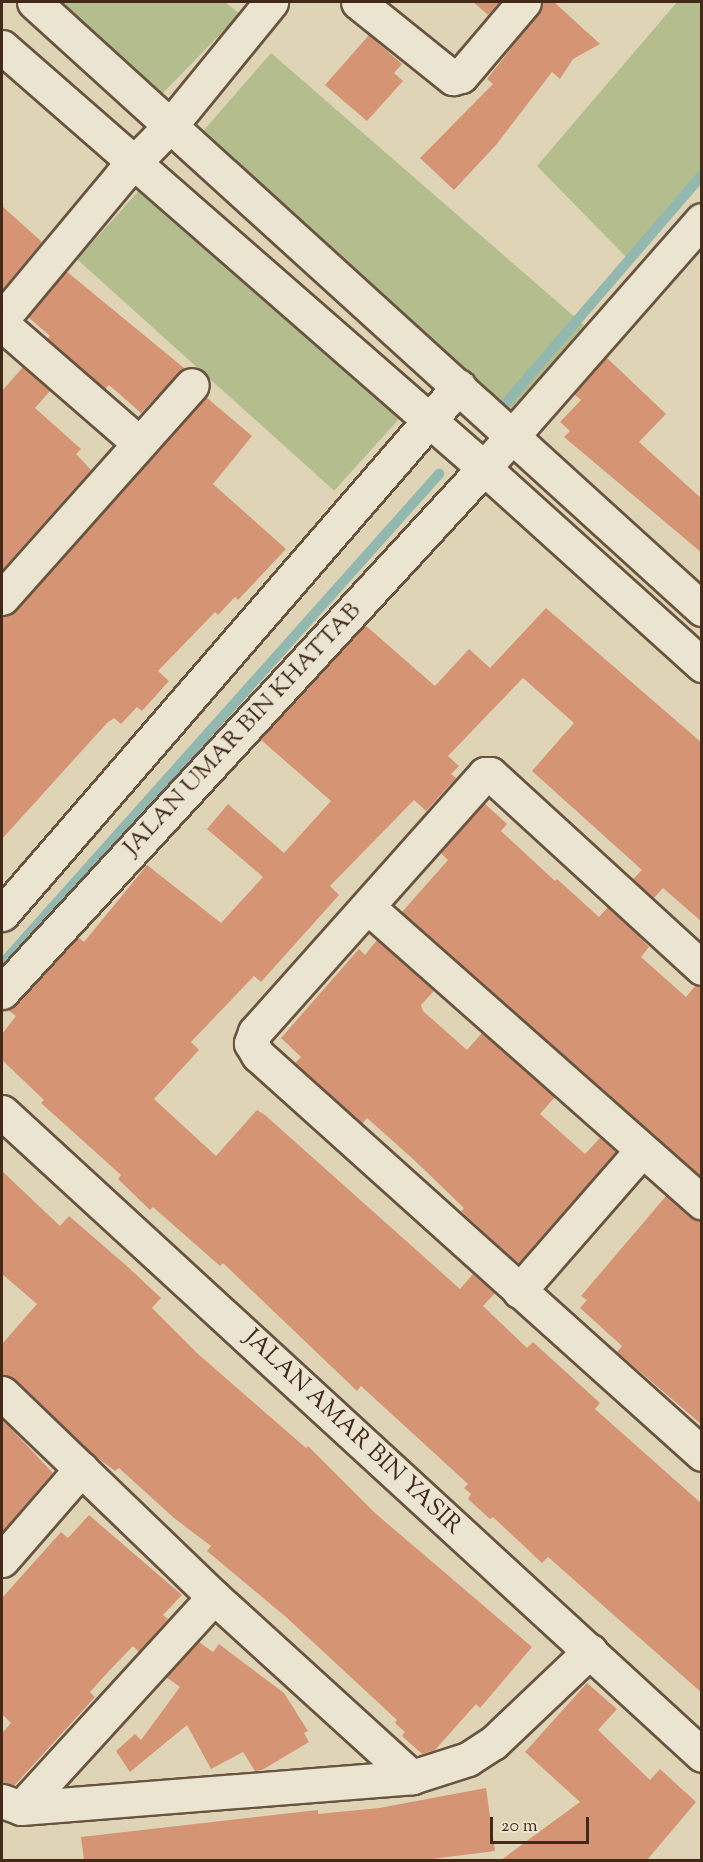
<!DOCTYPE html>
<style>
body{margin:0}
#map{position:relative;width:703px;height:1862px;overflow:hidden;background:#dfd5b6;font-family:"Sorts Mill Goudy",serif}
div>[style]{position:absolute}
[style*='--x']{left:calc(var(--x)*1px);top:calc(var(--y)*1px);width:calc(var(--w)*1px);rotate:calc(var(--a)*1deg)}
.green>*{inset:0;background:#b3bd8d;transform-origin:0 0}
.stream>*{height:10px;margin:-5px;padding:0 5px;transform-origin:5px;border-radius:5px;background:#93b8b0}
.building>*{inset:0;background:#d59575}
.roads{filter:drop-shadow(2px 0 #695440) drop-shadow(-2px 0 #695440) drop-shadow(0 2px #695440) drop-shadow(0 -2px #695440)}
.street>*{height:33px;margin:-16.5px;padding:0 16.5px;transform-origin:16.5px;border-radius:16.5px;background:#eae4d0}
span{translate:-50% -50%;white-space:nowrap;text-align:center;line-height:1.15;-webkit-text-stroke:5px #eae4d0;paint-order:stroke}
.street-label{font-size:24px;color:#422918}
.frame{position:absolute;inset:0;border:3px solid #422918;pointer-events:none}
.scale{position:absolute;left:490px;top:1817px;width:99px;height:27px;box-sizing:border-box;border:3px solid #422918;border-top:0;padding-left:8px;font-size:18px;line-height:21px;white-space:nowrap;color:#422918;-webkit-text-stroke:4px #eae4d0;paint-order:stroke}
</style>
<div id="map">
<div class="green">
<i style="clip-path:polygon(53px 2px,225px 2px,240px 14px,159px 97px)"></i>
<i style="clip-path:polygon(677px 2px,701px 2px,701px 179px,630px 261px,537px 166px)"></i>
<i style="left:271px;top:53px;width:415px;height:112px;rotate:41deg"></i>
<i style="left:144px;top:185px;width:346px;height:100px;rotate:42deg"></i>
</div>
<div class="stream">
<i style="--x:506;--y:403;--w:301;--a:-49.3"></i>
<i style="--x:2;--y:964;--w:657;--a:-48.27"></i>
</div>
<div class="building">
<i style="clip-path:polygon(473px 2px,500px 2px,488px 15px)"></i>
<i style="clip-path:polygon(542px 2px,554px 2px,600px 44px,573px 59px,560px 79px,552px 72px,496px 145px,454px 190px,420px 158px,493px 84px,487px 79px,538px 14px)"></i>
<i style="clip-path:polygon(369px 35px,402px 64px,394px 73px,403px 81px,367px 121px,325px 85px)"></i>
<i style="clip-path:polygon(2px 206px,42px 242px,2px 290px)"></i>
<i style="clip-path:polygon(66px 271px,184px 368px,141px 413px,109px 385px,105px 389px,47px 339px,50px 336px,28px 317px)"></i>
<i style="clip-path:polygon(606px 357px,666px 414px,639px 442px,702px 499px,702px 553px,564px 437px,570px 431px,560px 422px,581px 400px,574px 394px)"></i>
<i style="clip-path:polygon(23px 367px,50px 391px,35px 408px,81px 449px,76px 454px,91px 470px,2px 570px,2px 391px)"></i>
<i style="clip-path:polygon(206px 397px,252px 436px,213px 484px,286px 549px,238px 600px,235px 597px,218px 615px,215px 612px,158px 671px,169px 681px,142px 711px,137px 707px,121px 724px,114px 718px,107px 723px,2px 839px,2px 616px,16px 610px)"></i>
<i style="clip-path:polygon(546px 608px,702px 743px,702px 922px,663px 888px,654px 898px,633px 879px,642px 870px,532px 771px,574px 723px,523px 678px,448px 756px,459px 766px,451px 774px,456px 778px,426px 811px,414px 800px,330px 886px,339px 895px,261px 982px,254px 976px,191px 1042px,199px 1050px,154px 1099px,216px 1156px,257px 1110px,265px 1115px,460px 1289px,473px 1274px,495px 1293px,483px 1306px,527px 1348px,533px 1342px,600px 1403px,595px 1409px,702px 1504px,702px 1693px,548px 1557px,542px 1563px,493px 1517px,490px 1519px,468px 1499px,471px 1494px,464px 1488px,468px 1484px,361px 1386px,357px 1391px,223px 1263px,220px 1266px,153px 1207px,150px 1210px,118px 1179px,121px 1175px,41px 1103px,44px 1100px,2px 1060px,2px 1034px,16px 1016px,8px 1010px,78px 937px,84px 942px,147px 865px,221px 923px,263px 877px,207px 829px,228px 804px,284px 853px,331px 801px,260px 739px,365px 625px,435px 686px,469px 649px,490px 668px)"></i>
<i style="clip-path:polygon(484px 803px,507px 824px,501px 831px,555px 881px,557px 879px,599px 917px,608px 907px,629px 926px,649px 947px,641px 957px,686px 997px,696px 985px,702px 986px,702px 1178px,402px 912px,448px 860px,441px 853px)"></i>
<i style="clip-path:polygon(377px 940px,434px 991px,421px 1005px,423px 1011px,467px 1050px,482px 1033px,555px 1097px,540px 1114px,585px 1154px,600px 1138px,616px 1152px,518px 1264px,461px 1211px,464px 1208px,413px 1159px,367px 1118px,362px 1124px,295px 1063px,301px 1057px,281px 1038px,359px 949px,365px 955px)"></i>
<i style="clip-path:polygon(2px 1171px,60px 1226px,69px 1216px,128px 1267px,161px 1298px,152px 1308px,198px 1354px,306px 1448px,308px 1446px,375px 1513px,532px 1647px,480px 1708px,476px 1704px,435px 1750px,422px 1754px,402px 1736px,405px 1732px,395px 1723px,397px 1720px,286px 1617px,207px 1551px,211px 1546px,174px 1518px,119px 1468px,115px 1471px,92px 1454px,15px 1379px,2px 1375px,2px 1344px,37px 1304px,2px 1274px)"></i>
<i style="clip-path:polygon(666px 1196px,690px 1217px,702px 1221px,702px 1425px,617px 1352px,622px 1346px,580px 1308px,587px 1300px,581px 1296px)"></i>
<i style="clip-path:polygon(2px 1419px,53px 1473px,2px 1532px)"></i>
<i style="clip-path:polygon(89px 1515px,182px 1595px,163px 1615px,168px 1619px,139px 1652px,133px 1646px,108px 1672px,90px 1692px,95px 1697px,14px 1786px,2px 1783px,2px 1733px,11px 1723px,2px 1714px,2px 1598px,61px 1532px,68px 1538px)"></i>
<i style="clip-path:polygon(199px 1642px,213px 1652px,219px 1644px,284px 1693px,308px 1731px,304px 1733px,309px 1742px,262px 1770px,255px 1771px,243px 1752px,211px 1769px,187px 1725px,130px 1772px,116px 1751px,135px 1734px,141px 1740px,180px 1687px,166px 1677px)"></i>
<i style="clip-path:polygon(587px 1683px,617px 1709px,598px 1730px,650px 1780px,660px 1769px,696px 1802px,647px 1860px,501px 1860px,580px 1802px,525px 1752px)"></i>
<i style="clip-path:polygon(486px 1788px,495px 1851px,424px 1860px,84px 1860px,81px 1837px,318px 1810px,318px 1814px,379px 1808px)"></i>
</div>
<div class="roads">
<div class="street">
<i style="--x:34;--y:2;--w:903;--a:42.26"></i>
<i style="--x:358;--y:2;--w:122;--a:38.7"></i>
<i style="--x:453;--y:78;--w:8;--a:-14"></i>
<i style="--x:461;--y:76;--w:97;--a:-49.6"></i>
<i style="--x:2;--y:47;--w:640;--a:41.14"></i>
<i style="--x:484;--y:468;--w:294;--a:42.1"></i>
<i style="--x:2;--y:319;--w:186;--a:-50.2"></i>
<i style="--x:121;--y:176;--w:70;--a:-45.6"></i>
<i style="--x:170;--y:126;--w:160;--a:-50.8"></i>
<i style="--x:2;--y:324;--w:181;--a:41"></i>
<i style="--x:2;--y:598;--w:285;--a:-48.3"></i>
<i style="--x:368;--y:907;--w:446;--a:41.5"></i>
<i style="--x:2;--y:914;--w:698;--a:-49.12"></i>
<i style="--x:702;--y:968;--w:287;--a:-137.5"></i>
<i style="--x:490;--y:774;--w:5;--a:180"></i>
<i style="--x:485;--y:774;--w:346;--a:131.7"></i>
<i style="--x:255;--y:1032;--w:12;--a:110"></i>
<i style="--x:251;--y:1043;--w:14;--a:60"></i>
<i style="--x:258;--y:1055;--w:597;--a:41.94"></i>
<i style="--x:2;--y:992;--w:712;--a:-47.39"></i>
<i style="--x:484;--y:468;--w:330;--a:-48.7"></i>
<i style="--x:2;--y:1112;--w:950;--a:42.57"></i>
<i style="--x:519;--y:1291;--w:187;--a:-48.9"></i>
<i style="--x:2;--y:1393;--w:294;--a:43.9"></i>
<i style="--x:2;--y:1560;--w:121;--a:-49"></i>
<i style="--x:2;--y:1801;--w:20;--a:20"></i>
<i style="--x:21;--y:1808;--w:286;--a:-47.6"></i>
<i style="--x:214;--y:1597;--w:268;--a:42.3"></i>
<i style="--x:412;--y:1777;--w:59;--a:-17.8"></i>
<i style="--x:468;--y:1759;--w:30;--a:-33"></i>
<i style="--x:493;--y:1743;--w:134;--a:-43.5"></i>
<i style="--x:21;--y:1808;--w:392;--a:-4.5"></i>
</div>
</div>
<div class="street-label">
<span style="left:243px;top:730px;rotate:-47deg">JALAN UMAR BIN KHATTAB</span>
<span style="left:352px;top:1433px;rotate:43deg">JALAN AMAR BIN YASIR</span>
</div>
<div class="frame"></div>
<div class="scale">20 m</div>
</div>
